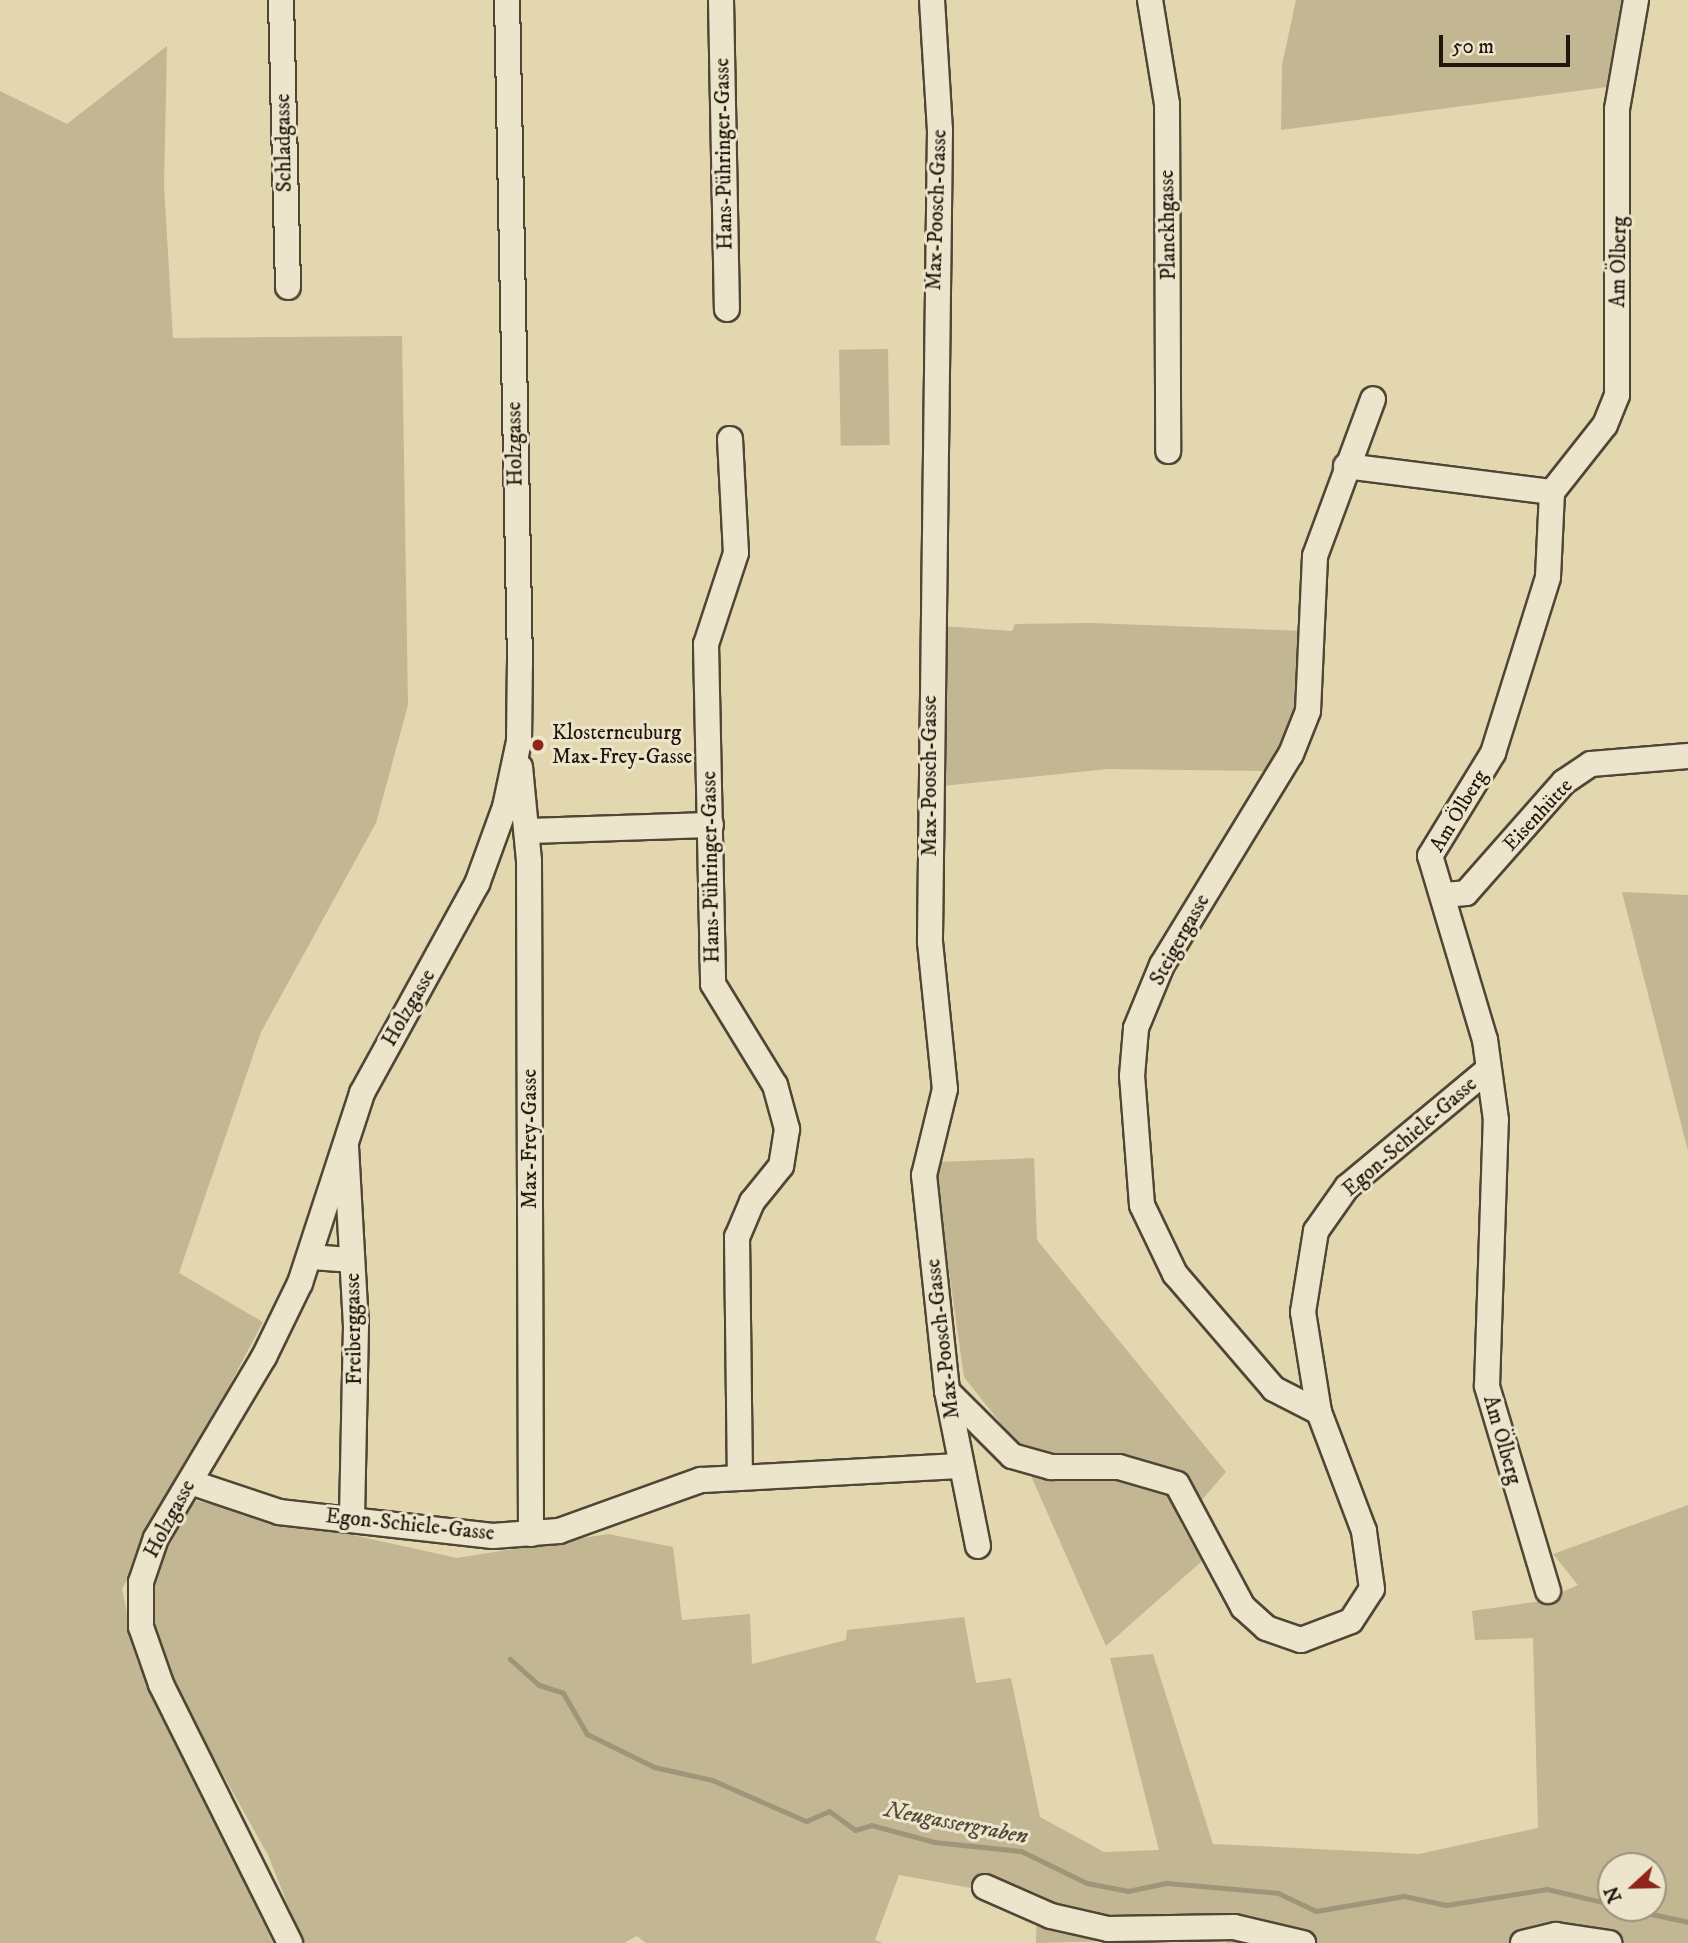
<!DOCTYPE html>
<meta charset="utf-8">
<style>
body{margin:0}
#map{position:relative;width:1688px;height:1943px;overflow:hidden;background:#e3d7af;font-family:"IM FELL DW Pica",serif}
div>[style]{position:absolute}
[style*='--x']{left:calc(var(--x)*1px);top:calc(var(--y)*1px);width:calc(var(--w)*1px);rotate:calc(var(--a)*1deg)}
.green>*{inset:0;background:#c2b693;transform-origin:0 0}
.stream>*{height:5px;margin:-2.5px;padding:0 2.5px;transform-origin:2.5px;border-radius:2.5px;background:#a09578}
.roads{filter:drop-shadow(2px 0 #504636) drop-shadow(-2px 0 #504636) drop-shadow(0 2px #504636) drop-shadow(0 -2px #504636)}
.minor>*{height:24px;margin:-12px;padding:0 12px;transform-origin:12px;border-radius:12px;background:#ede5cb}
.dots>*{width:19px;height:19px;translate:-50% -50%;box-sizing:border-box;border:4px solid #ede5cb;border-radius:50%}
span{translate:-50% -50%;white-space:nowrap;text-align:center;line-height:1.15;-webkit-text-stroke:6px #ede5cb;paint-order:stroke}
.street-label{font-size:21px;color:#1f160d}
.poi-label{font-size:21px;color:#1f160d}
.left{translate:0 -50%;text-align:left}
.water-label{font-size:23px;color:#534938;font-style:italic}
.north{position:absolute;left:1597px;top:1852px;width:70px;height:70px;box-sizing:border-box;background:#ede5cb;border:2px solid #9b927f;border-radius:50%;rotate:248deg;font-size:19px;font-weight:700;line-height:28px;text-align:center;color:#1f160d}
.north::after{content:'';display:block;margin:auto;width:24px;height:32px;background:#8f2418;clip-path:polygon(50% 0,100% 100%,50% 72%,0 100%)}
.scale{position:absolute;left:1439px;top:35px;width:131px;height:32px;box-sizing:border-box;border:4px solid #1f160d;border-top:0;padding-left:9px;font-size:21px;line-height:24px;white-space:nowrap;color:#1f160d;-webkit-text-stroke:5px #ede5cb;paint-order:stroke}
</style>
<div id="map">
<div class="green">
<i style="clip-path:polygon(1296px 0,1623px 0,1607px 87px,1281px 130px,1282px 65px)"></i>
<i style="clip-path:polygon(167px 46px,164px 186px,173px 338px,402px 336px,408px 705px,376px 823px,261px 1032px,179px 1273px,263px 1322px,122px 1589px,137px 1661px,273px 1943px,0 1943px,0 91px,67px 124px)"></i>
<i style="left:888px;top:349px;width:96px;height:49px;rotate:89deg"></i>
<i style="clip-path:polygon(1091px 623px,1306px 631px,1302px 688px,1286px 741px,1264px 771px,1108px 769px,942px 786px,942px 626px,1012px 631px,1015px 624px)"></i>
<i style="clip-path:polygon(1622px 892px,1688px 895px,1688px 1151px)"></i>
<i style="clip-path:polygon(1034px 1158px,1037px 1240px,1226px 1472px,1181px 1524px,1202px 1561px,1106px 1646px,1017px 1444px,964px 1377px,936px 1179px,940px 1162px)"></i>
<i style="clip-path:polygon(evenodd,189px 1499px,457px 1558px,608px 1534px,673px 1547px,682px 1620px,750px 1614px,752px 1664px,846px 1640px,847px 1630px,964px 1617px,976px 1683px,1011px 1678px,1040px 1817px,1104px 1852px,1159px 1850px,1110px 1658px,1153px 1654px,1213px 1844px,1419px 1854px,1538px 1828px,1533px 1638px,1475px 1640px,1472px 1611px,1542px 1601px,1578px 1585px,1553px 1554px,1688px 1505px,1688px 1943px,1226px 1943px,1227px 1938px,1036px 1943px,1037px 1900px,899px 1875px,875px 1940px,883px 1943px,646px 1943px,637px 1936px,624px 1943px,303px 1943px,268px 1855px,173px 1685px,149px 1625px,149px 1584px,159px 1550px,189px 1499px,1611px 1866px,1653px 1866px,1653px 1908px,1611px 1908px,1611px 1866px)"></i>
</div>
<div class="stream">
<i style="--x:510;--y:1659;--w:39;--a:42"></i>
<i style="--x:539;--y:1685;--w:25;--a:18"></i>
<i style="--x:563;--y:1693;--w:48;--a:59.7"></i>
<i style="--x:587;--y:1734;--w:75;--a:26.2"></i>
<i style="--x:654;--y:1767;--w:59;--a:12.6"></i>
<i style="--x:712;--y:1780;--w:103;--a:23.6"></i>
<i style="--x:806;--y:1821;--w:25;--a:-23"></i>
<i style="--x:829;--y:1811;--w:32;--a:36"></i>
<i style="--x:855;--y:1830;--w:17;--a:-17"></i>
<i style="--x:871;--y:1825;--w:65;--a:15.1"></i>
<i style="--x:934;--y:1842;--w:87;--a:5.9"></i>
<i style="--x:1021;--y:1851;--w:73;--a:25.9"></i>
<i style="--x:1087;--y:1883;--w:42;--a:11"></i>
<i style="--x:1128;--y:1891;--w:40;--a:-12"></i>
<i style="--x:1167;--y:1883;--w:111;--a:5.1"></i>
<i style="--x:1278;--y:1893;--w:42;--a:25.3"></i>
<i style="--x:1316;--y:1911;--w:89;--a:-9.7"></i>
<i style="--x:1404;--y:1896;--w:43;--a:12.1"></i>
<i style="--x:1446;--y:1905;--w:102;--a:-9"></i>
<i style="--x:1547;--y:1889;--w:66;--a:13.2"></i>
<i style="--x:1624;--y:1908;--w:66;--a:12.3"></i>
</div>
<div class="roads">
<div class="minor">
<i style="--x:281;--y:0;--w:287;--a:88.6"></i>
<i style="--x:721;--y:0;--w:309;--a:88.9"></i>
<i style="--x:932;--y:0;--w:130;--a:86.5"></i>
<i style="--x:940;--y:130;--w:812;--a:90.71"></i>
<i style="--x:930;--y:942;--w:148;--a:84.2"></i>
<i style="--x:945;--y:1089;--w:89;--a:103.7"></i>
<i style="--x:924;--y:1175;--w:217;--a:83.9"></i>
<i style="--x:947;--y:1391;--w:158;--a:78.7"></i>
<i style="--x:1150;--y:0;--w:105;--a:80.7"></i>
<i style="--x:1167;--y:104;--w:347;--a:89.8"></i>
<i style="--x:730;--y:439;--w:114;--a:87"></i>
<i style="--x:736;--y:553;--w:96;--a:108.2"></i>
<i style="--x:706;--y:644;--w:340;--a:88.8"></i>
<i style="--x:713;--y:984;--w:119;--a:58.5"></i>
<i style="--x:775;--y:1085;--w:46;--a:74.7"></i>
<i style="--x:787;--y:1129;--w:37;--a:99"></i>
<i style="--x:781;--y:1166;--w:46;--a:128.9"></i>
<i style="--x:752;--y:1202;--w:38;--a:113"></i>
<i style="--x:737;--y:1237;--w:241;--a:89.3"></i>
<i style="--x:1346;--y:466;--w:208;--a:7.2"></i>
<i style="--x:520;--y:767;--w:94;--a:84.5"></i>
<i style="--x:529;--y:861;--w:673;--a:89.83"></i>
<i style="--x:527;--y:831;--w:184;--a:-1.9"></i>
<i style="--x:1444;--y:895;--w:22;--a:-5"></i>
<i style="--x:1466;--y:893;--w:148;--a:-48.6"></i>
<i style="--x:1564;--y:782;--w:32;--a:-34"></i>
<i style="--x:1591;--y:764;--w:97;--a:-4.7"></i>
<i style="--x:346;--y:1147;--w:179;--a:86.8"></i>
<i style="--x:356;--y:1326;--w:194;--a:91.2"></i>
<i style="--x:310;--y:1257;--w:42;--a:4.1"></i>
<i style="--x:947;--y:1391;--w:92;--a:45"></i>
<i style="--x:1012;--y:1456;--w:41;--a:15.8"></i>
<i style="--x:1051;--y:1467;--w:68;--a:0"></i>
<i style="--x:1119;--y:1467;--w:60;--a:16.3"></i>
<i style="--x:1177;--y:1484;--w:140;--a:61.8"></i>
<i style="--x:1243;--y:1607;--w:31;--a:42"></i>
<i style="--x:1266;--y:1628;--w:37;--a:19"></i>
<i style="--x:1301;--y:1640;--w:53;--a:-20.8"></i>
<i style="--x:1351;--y:1621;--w:38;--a:-57"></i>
<i style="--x:1372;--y:1589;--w:59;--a:-97.9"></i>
<i style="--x:1364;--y:1531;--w:127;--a:-110.7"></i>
<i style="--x:1319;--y:1412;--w:101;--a:-99.1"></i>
<i style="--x:1303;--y:1312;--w:82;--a:-80.9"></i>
<i style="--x:1316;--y:1231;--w:54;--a:-54.8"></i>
<i style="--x:1347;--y:1187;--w:180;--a:-39.8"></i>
<i style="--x:1319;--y:1412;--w:51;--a:-152.9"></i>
<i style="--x:1274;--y:1389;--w:152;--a:-130.7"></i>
<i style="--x:1175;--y:1274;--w:76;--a:-115.6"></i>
<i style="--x:1142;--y:1205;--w:129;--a:-94.4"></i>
<i style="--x:1132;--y:1076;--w:48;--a:-85.2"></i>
<i style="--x:1136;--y:1028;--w:68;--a:-67.6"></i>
<i style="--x:1162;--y:965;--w:247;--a:-58.6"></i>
<i style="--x:1291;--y:754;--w:46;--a:-68.4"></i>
<i style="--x:1308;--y:711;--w:155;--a:-87.4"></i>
<i style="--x:1315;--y:556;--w:167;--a:-69.7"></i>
<i style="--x:190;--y:1482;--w:94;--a:18.6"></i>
<i style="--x:279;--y:1512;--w:215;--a:6.4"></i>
<i style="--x:493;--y:1536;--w:66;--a:-4.3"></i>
<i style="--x:559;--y:1531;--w:151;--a:-19.8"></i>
<i style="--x:701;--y:1480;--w:260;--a:-3.1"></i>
<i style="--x:1548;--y:1591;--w:214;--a:-106.6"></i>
<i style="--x:1487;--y:1386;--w:266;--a:-88.1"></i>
<i style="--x:1496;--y:1120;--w:81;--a:-97.8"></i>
<i style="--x:1485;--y:1040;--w:192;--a:-106.6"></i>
<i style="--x:1430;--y:856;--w:121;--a:-58.5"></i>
<i style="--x:1493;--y:753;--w:184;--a:-72.6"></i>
<i style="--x:1548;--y:577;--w:85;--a:-87.3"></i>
<i style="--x:1552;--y:492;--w:85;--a:-51.7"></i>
<i style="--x:1605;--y:425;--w:32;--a:-68"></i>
<i style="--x:1617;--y:395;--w:286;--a:-90"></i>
<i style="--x:1617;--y:109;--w:111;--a:-80.1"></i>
<i style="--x:985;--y:1887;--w:72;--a:23.7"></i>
<i style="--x:1051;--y:1916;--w:58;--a:12.8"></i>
<i style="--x:1108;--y:1929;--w:126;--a:-0.9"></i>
<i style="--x:1234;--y:1927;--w:71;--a:13.1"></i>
<i style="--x:290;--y:1943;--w:289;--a:-116.5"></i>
<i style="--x:161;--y:1684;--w:60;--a:-109.3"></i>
<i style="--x:141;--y:1627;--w:45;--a:-90"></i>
<i style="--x:141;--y:1582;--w:46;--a:-71.2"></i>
<i style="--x:156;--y:1538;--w:211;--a:-59.2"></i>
<i style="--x:264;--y:1357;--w:82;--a:-64.1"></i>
<i style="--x:300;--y:1283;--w:200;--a:-71.9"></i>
<i style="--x:362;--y:1093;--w:239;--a:-61.2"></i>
<i style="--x:477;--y:884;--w:82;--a:-70"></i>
<i style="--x:505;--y:807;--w:67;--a:-78"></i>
<i style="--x:519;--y:741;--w:78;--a:-89.3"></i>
<i style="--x:520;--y:663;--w:663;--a:-91.12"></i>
<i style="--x:1523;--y:1943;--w:34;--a:-14"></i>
<i style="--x:1556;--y:1935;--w:54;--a:8.6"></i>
</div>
</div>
<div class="dots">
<i style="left:538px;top:745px;background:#8f2418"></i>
</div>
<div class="street-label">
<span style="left:284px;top:143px;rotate:-91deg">Schladgasse</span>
<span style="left:724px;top:154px;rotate:-91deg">Hans-Pühringer-Gasse</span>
<span style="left:937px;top:210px;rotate:-88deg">Max-Poosch-Gasse</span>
<span style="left:1168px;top:225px;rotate:-91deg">Planckhgasse</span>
<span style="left:1619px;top:262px;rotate:-89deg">Am Ölberg</span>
<span style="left:515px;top:444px;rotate:-91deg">Holzgasse</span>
<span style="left:930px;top:776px;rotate:-90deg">Max-Poosch-Gasse</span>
<span style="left:1459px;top:811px;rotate:-59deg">Am Ölberg</span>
<span style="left:1538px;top:815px;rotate:-47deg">Eisenhütte</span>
<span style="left:711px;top:867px;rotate:-91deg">Hans-Pühringer-Gasse</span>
<span style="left:1180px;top:940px;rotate:-61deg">Steigergasse</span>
<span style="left:409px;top:1008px;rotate:-60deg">Holzgasse</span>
<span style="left:1410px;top:1137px;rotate:-41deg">Egon-Schiele-Gasse</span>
<span style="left:530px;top:1139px;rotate:-90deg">Max-Frey-Gasse</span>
<span style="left:354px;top:1329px;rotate:-91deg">Freiberggasse</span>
<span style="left:943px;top:1339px;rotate:-97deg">Max-Poosch-Gasse</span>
<span style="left:1502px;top:1440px;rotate:74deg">Am Ölberg</span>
<span style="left:170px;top:1519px;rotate:-62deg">Holzgasse</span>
<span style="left:410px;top:1525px;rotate:6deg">Egon-Schiele-Gasse</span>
</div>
<div class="poi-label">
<span class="left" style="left:552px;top:745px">Klosterneuburg<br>Max-Frey-Gasse</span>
</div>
<div class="water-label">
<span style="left:956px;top:1824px;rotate:11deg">Neugassergraben</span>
</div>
<div class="north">N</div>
<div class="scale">50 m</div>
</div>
